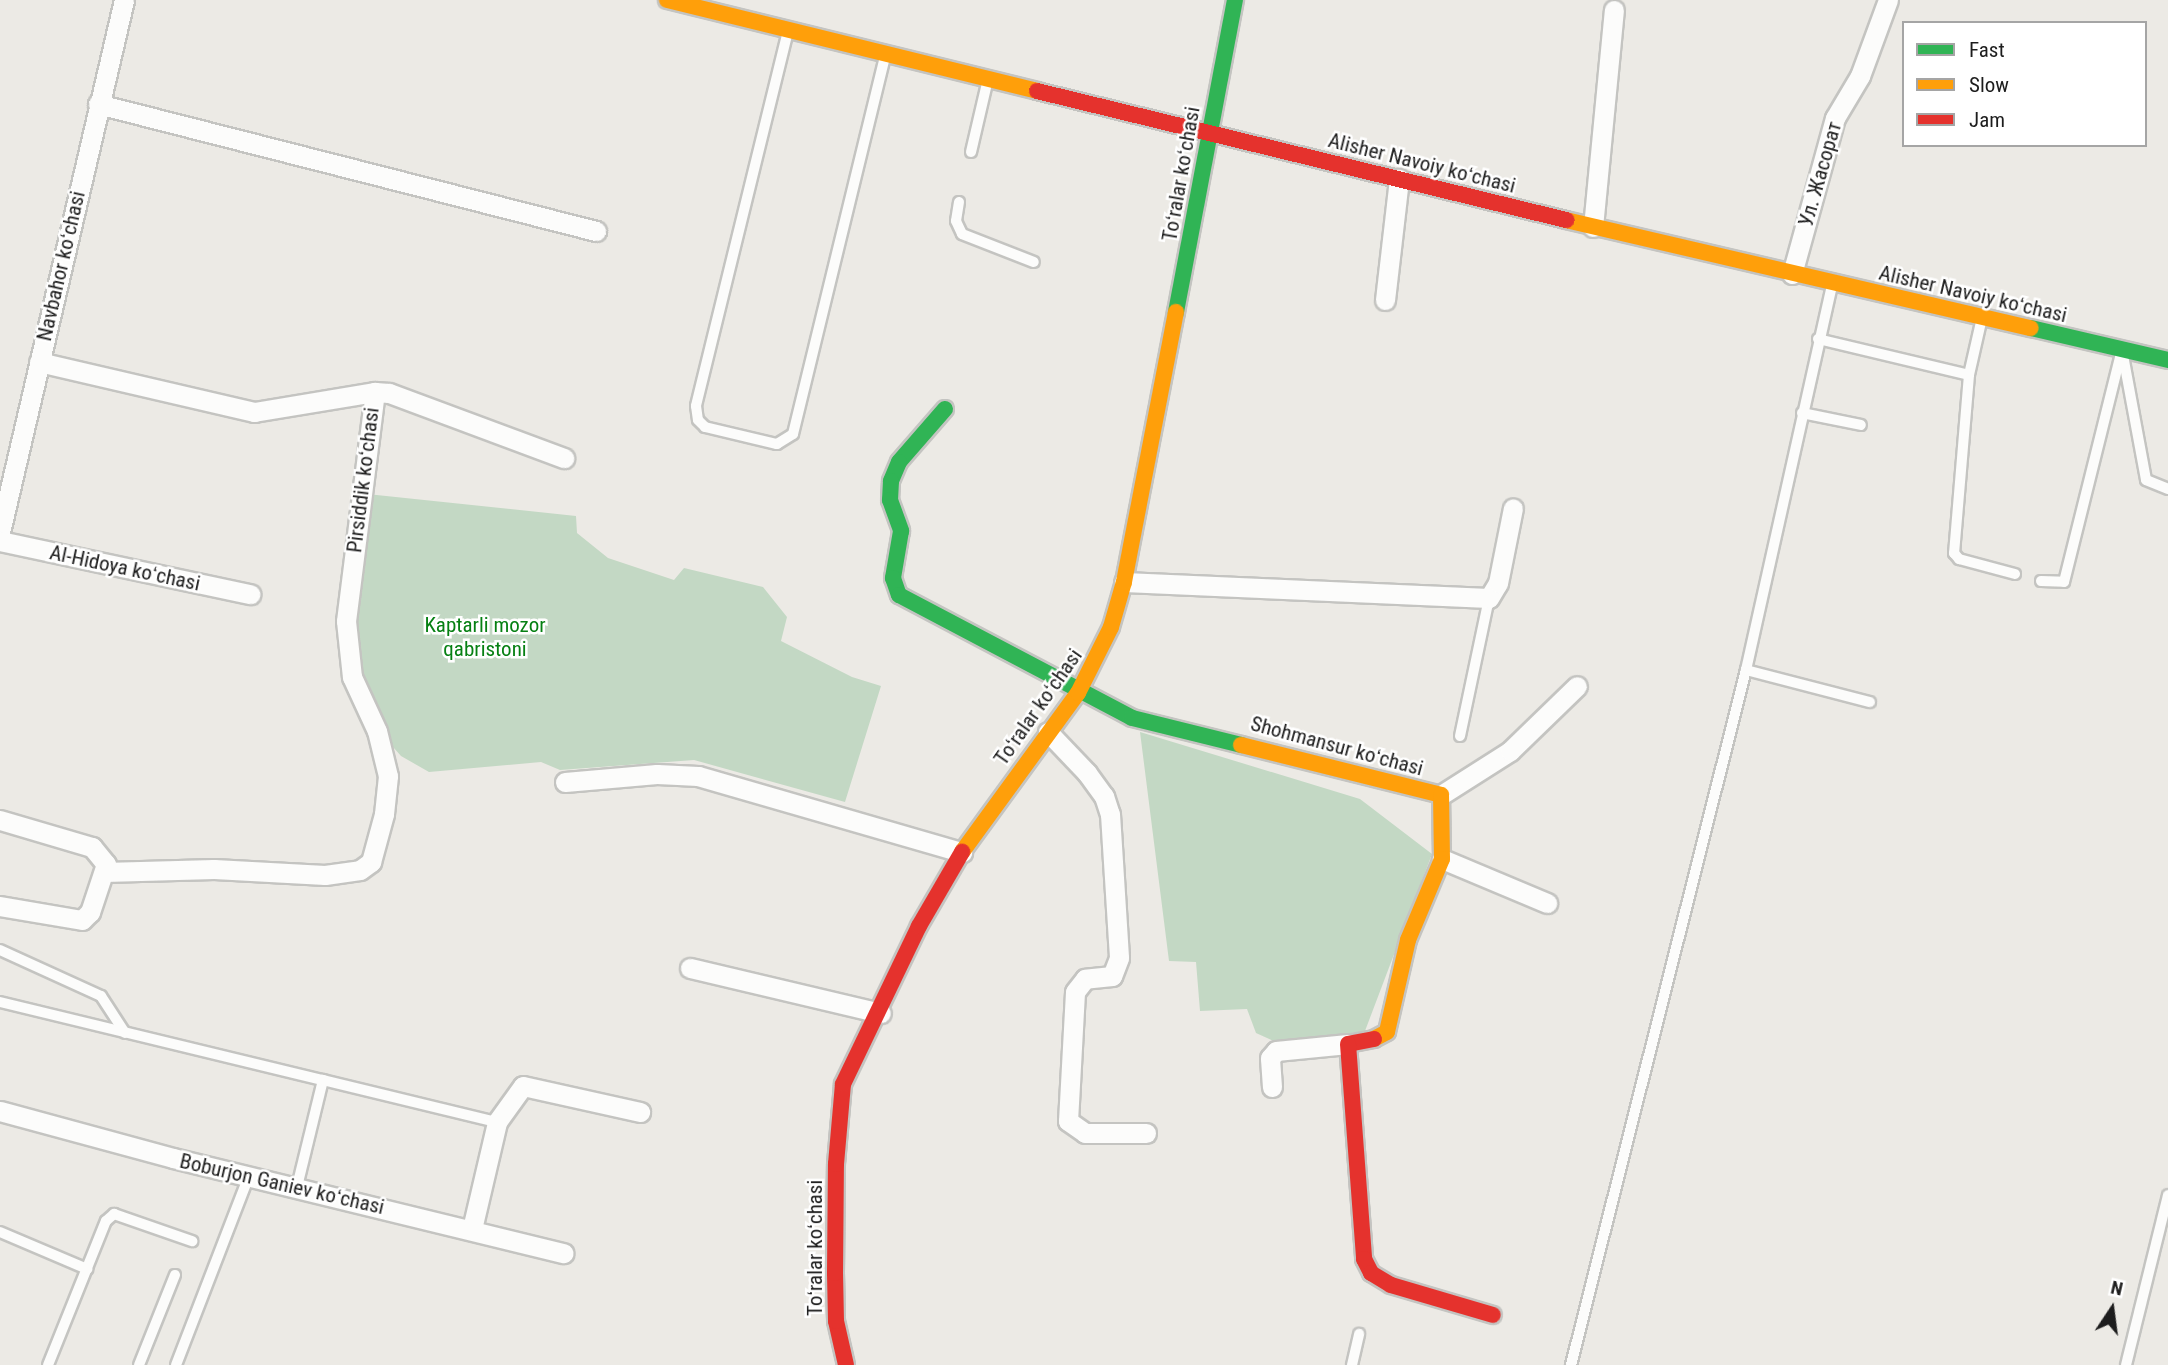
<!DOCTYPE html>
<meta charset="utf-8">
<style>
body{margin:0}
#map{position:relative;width:2168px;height:1365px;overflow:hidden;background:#eceae5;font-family:"Roboto Condensed",sans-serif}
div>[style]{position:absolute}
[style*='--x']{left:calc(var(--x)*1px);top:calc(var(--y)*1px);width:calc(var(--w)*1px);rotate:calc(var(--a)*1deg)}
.cemetery>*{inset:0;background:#c3d8c4}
.roads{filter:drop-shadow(2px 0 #c4c4c1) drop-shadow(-2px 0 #c4c4c1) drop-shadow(0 2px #c4c4c1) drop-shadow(0 -2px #c4c4c1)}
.lane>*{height:10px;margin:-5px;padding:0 5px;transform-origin:5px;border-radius:5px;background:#fcfcfb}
.street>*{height:19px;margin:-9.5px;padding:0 9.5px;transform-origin:9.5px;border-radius:9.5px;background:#fcfcfb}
.fast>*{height:16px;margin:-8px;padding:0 8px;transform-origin:8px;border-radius:8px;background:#30b455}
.slow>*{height:16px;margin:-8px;padding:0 8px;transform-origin:8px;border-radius:8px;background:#ff9f0a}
.jam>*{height:16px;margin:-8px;padding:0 8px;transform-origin:8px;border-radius:8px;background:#e5322d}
span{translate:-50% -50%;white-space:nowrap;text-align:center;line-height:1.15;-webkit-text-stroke:5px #fff;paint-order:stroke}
.street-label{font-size:21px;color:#1d1d1d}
.park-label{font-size:21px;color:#068013}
.legend{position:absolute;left:1902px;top:21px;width:245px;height:126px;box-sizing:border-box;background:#fff;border:2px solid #a5a5a5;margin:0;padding:9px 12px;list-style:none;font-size:21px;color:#1d1d1d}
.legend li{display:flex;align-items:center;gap:14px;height:35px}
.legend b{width:35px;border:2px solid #a5a5a5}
.north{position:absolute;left:2077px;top:1274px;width:70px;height:70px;-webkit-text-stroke:5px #fff;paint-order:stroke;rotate:13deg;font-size:19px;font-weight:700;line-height:28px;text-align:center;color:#1d1d1d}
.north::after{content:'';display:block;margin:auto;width:24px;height:32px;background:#1d1d1d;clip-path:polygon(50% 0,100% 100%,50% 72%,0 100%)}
</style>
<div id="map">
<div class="cemetery">
<i style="clip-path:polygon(367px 494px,576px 516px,577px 533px,608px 558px,674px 580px,684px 568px,763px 587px,787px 617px,781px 641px,852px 677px,881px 686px,845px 802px,694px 760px,560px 770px,541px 762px,429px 772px,401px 756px,385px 738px,365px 694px,355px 649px)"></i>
<i style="clip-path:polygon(1140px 732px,1360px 799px,1432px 854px,1365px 1031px,1280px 1044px,1256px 1033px,1247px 1009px,1200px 1011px,1196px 962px,1169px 961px)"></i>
</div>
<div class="roads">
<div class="lane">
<i style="--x:788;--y:31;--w:386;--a:103.8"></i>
<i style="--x:696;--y:406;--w:14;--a:82"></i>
<i style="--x:698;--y:420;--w:10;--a:45"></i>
<i style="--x:705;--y:427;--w:74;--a:13.3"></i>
<i style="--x:777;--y:444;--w:19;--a:-32"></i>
<i style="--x:793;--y:434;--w:388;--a:-76.3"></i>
<i style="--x:971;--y:152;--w:71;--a:-76.9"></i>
<i style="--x:959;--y:202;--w:19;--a:99"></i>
<i style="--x:956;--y:221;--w:14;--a:65"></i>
<i style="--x:962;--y:234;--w:77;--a:21.3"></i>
<i style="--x:1981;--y:322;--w:54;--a:102.8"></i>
<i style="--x:1969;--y:375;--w:179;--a:94.8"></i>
<i style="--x:1954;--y:553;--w:8;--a:50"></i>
<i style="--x:1959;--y:559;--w:58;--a:15"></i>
<i style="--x:1818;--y:339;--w:155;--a:13.4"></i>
<i style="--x:1802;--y:413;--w:60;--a:11.5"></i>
<i style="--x:2041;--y:581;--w:23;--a:2"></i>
<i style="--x:2064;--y:582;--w:239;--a:-76"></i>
<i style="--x:2122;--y:350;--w:132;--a:79.5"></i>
<i style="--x:2146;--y:480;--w:24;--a:22"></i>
<i style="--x:1746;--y:670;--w:128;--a:14.5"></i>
<i style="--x:1460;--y:736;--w:141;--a:-78.1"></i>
<i style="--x:0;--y:950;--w:111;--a:24.5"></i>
<i style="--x:101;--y:996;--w:44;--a:57"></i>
<i style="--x:0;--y:1002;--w:332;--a:13.6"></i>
<i style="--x:323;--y:1080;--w:110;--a:103.7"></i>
<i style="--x:323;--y:1080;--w:179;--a:13.6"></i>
<i style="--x:0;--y:1232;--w:95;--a:23"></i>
<i style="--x:48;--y:1365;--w:155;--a:-68.1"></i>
<i style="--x:106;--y:1221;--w:11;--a:-41"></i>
<i style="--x:114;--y:1214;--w:83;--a:19.1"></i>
<i style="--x:139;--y:1365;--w:97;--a:-68.2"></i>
<i style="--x:176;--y:1365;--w:203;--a:-68.9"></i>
<i style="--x:1352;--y:1365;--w:32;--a:-77"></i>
<i style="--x:1571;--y:1365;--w:717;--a:-75.87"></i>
<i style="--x:1746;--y:670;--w:395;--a:-77.4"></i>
<i style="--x:2126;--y:1365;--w:175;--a:-76.1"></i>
</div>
<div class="street">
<i style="--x:98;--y:104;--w:514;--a:14.31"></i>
<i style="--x:1593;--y:227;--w:218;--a:-84.5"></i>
<i style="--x:1792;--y:274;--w:162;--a:-74.6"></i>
<i style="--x:1835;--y:118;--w:49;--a:-59.2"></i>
<i style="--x:1860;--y:76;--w:81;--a:-69.8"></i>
<i style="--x:1385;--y:300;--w:122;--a:-83.4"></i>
<i style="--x:39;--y:362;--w:221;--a:13.1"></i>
<i style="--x:254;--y:412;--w:123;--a:-9.4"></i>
<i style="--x:375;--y:392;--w:14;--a:4"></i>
<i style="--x:389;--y:393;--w:187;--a:20.4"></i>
<i style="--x:0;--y:532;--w:546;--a:-76.88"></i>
<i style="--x:0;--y:541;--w:256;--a:12"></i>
<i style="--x:1124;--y:582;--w:365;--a:2.5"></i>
<i style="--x:1489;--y:598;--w:17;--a:-59"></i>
<i style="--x:1498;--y:583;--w:76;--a:-78.7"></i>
<i style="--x:1048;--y:732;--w:57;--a:46.4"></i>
<i style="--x:1087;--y:773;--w:29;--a:54"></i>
<i style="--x:1104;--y:796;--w:19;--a:72"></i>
<i style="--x:1110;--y:814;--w:144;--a:86.4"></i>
<i style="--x:1119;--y:958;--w:19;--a:111"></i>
<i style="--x:1112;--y:976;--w:27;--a:174"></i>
<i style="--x:1085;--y:979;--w:16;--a:128"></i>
<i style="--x:1075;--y:992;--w:129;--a:93.1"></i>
<i style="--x:1068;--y:1121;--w:21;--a:35"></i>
<i style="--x:1085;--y:1133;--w:61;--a:0"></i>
<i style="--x:565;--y:782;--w:92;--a:-5"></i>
<i style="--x:657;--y:774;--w:41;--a:2.8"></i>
<i style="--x:698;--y:776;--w:275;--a:16.1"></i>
<i style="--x:1441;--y:795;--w:82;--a:-32.5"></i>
<i style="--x:1510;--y:751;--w:93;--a:-44.1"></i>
<i style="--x:0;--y:820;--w:96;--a:16.4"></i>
<i style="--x:92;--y:847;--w:22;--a:51"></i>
<i style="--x:106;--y:864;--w:51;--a:108.4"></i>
<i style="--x:90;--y:912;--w:11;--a:135"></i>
<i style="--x:82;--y:920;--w:83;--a:-170.3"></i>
<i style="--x:1442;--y:859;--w:114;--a:22.7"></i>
<i style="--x:104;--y:872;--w:110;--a:-1.6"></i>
<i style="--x:214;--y:869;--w:111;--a:3.1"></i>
<i style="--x:325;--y:875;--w:35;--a:-8"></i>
<i style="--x:360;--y:870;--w:14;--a:-36"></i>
<i style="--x:371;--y:862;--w:50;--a:-74.8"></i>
<i style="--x:384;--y:814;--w:38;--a:-84"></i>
<i style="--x:388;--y:776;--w:46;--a:-103.7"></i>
<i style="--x:377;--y:731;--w:60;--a:-114.8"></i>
<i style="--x:352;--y:677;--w:56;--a:-96.1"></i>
<i style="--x:346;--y:621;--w:231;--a:-82.8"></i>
<i style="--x:690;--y:968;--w:196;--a:13.3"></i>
<i style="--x:1272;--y:1087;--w:29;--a:-94"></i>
<i style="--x:1270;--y:1058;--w:9;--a:-49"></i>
<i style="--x:1276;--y:1051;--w:72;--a:-5.6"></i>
<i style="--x:0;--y:1111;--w:179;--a:15.2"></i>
<i style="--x:173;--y:1158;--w:402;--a:13.7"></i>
<i style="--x:472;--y:1229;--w:110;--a:-76.8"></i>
<i style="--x:497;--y:1122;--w:44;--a:-54.2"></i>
<i style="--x:523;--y:1086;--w:120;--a:12.5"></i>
</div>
<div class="fast">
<i style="--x:1176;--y:312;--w:318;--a:-79.3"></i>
<i style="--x:2031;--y:328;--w:141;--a:13.1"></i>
<i style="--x:945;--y:409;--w:70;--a:131"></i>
<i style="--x:899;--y:462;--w:21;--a:113"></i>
<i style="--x:891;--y:481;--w:19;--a:93"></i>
<i style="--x:890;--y:500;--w:33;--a:70"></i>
<i style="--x:901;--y:531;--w:48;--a:99.7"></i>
<i style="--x:893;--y:578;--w:18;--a:71"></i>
<i style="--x:899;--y:595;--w:263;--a:27.8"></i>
<i style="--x:1132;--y:718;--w:112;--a:13.9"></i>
</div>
<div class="slow">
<i style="--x:667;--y:0;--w:381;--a:13.8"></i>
<i style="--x:1566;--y:220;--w:477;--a:13.1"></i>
<i style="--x:1241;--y:745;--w:206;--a:14"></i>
<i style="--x:1441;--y:795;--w:64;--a:89.1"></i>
<i style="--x:1442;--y:859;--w:88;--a:112.8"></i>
<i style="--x:1408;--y:940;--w:94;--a:102.9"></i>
<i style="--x:1387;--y:1032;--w:15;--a:152"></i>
<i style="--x:962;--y:852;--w:197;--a:-53.9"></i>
<i style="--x:1078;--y:693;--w:74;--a:-63.4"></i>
<i style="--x:1111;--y:627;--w:47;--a:-73.9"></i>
<i style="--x:1124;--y:582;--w:275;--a:-79.1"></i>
</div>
<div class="jam">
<i style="--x:1037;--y:91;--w:545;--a:13.7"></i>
<i style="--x:1374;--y:1039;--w:26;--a:169"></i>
<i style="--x:1348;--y:1044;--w:216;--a:85.7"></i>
<i style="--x:1364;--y:1259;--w:16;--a:63"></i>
<i style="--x:1371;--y:1273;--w:23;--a:31"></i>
<i style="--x:1391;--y:1285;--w:106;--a:16.4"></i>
<i style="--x:846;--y:1365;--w:45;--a:-102.8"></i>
<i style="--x:836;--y:1321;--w:48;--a:-91.2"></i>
<i style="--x:835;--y:1273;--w:109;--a:-89.5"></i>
<i style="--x:836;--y:1164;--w:80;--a:-85"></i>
<i style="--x:843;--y:1084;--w:175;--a:-64.3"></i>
<i style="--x:919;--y:926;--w:86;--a:-59.8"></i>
</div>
</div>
<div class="street-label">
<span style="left:1422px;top:163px;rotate:14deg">Alisher Navoiy koʻchasi</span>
<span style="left:1181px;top:174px;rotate:-80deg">Toʻralar koʻchasi</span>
<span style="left:1820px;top:174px;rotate:-74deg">Ул. Жасорат</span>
<span style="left:61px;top:266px;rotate:-77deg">Navbahor koʻchasi</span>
<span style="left:1973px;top:294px;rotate:13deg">Alisher Navoiy koʻchasi</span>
<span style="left:363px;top:480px;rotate:-83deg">Pirsiddik koʻchasi</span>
<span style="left:125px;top:568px;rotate:12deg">Al-Hidoya koʻchasi</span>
<span style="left:1038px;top:707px;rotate:-55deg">Toʻralar koʻchasi</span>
<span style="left:1337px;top:746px;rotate:15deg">Shohmansur koʻchasi</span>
<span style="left:282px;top:1184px;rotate:13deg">Boburjon Ganiev koʻchasi</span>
<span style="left:815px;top:1248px;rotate:-90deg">Toʻralar koʻchasi</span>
</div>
<div class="park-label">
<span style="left:485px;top:637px">Kaptarli mozor<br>qabristoni</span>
</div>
<ul class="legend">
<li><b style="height:9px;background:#30b455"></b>Fast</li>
<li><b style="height:9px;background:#ff9f0a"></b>Slow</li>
<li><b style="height:9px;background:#e5322d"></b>Jam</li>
</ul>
<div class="north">N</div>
</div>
